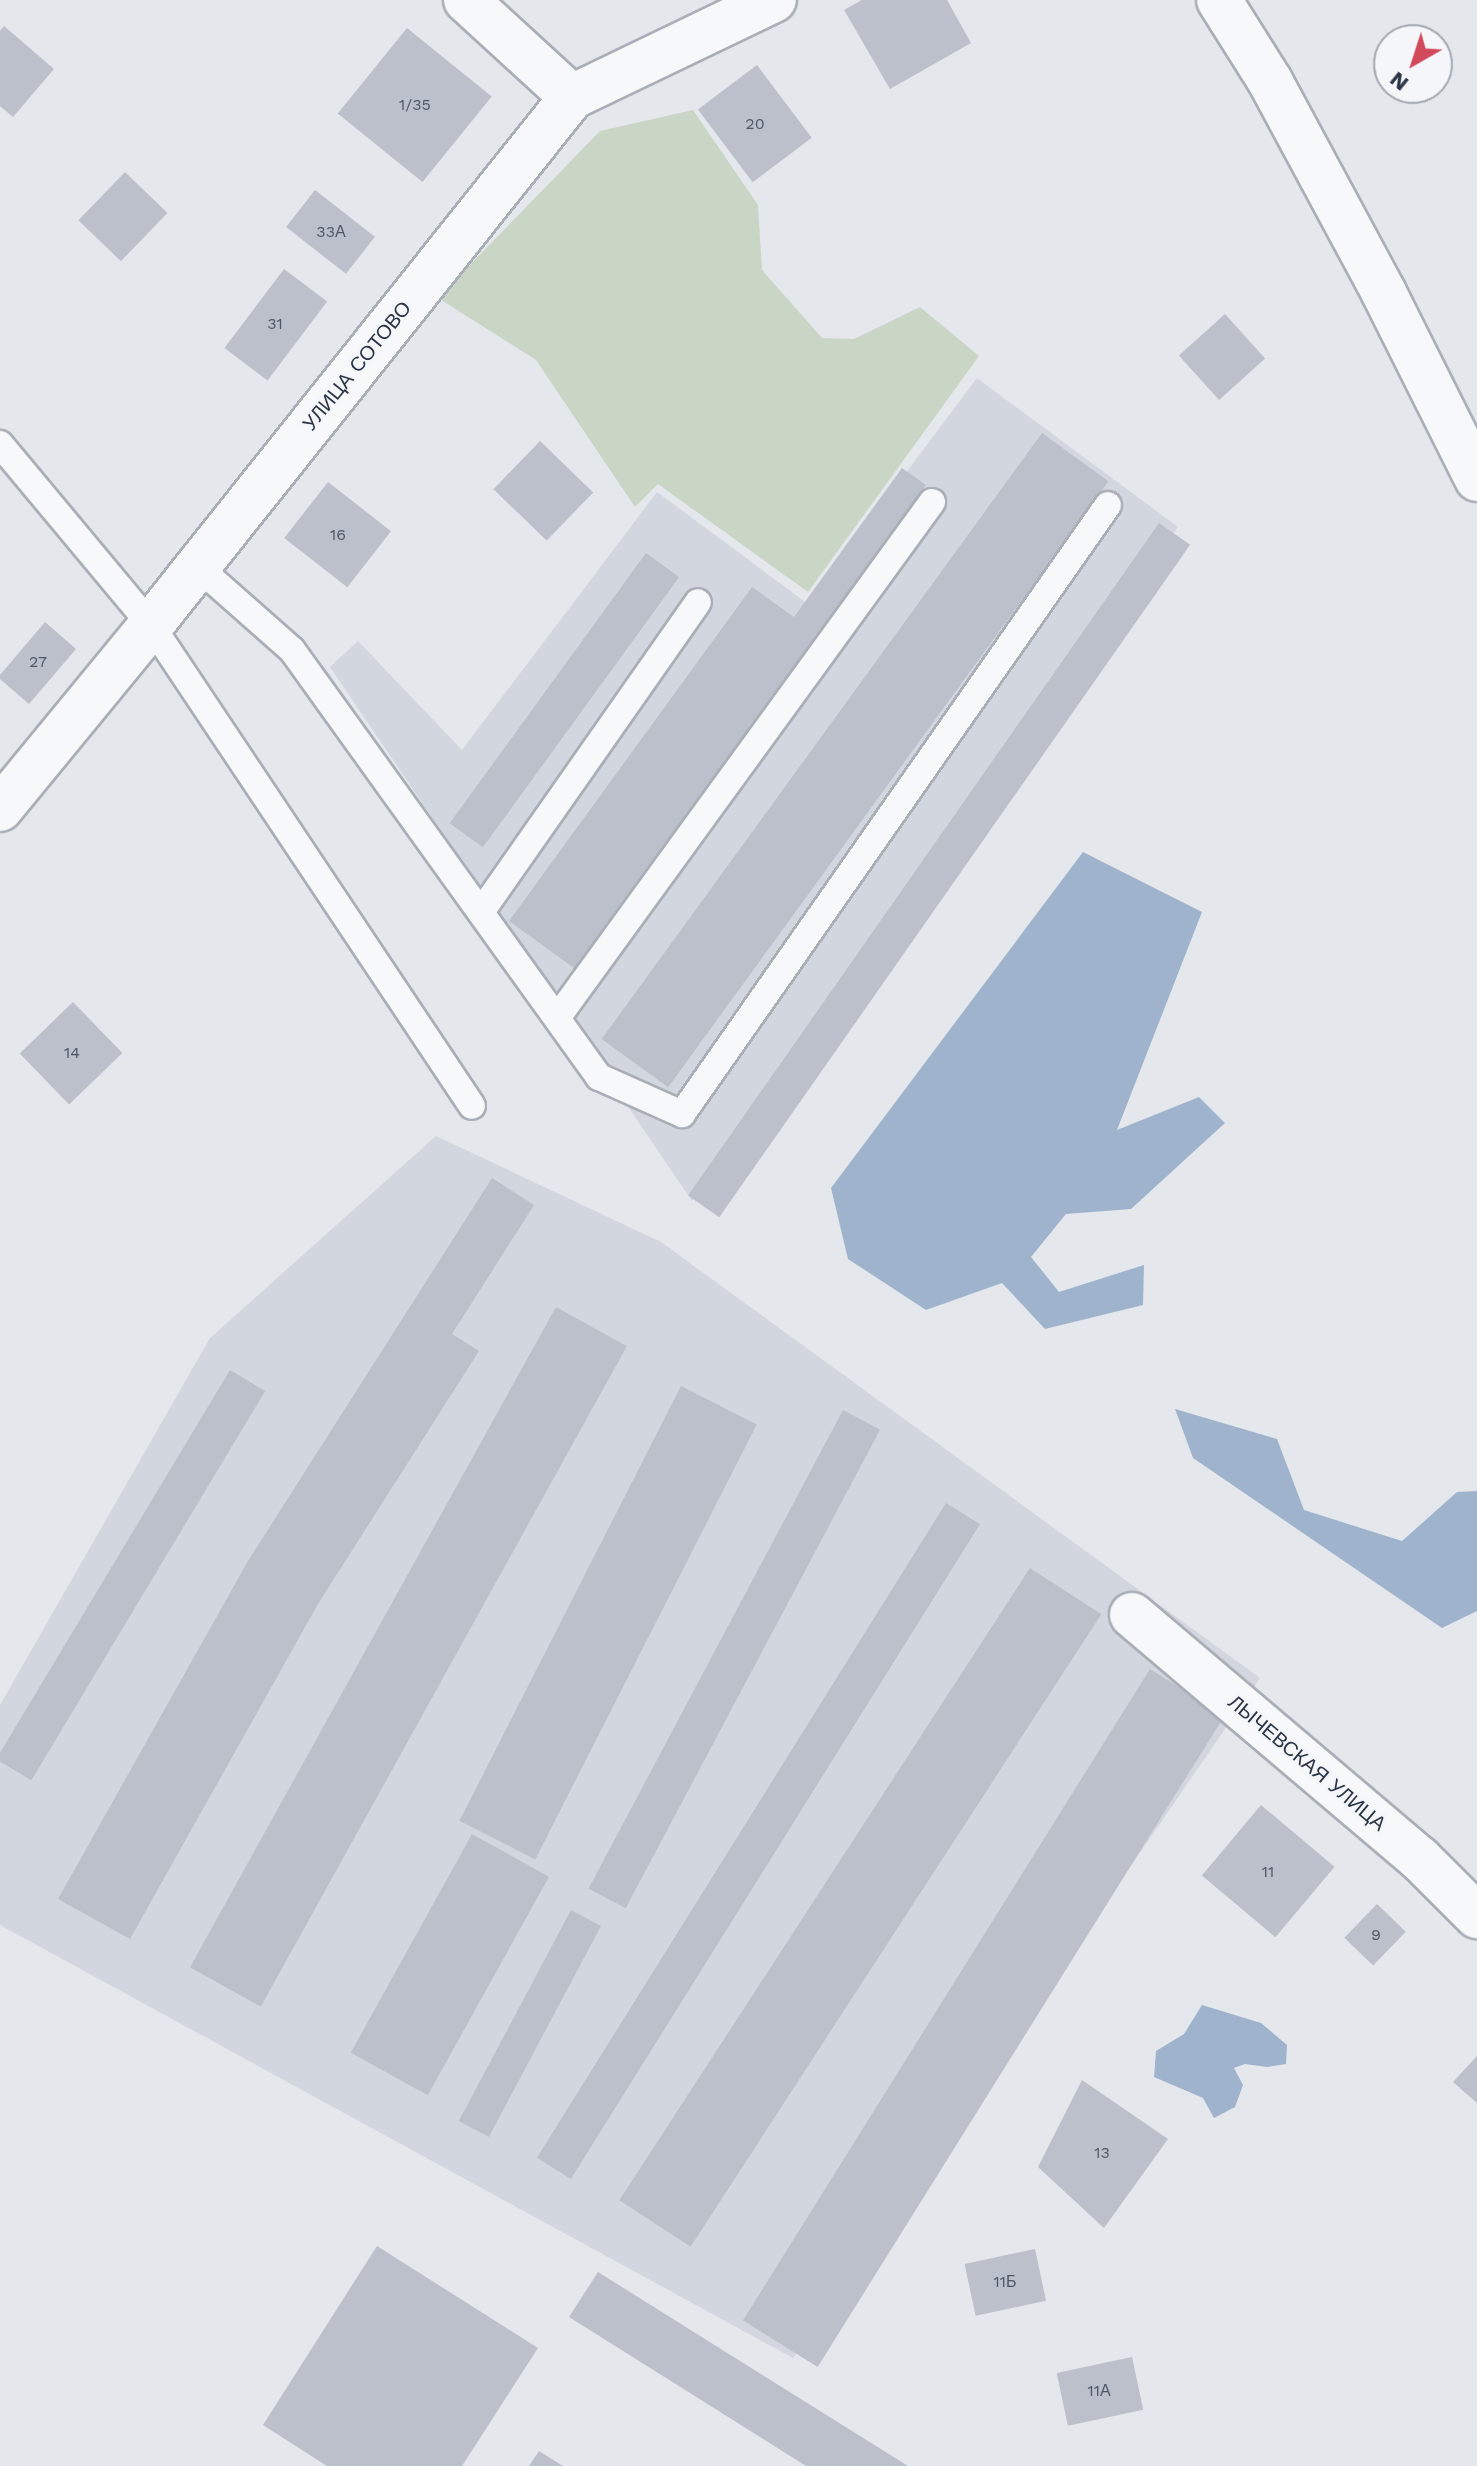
<!DOCTYPE html>
<meta charset="utf-8">
<style>
body{margin:0}
#map{position:relative;width:1477px;height:2466px;overflow:hidden;background:#e4e7ec;font-family:"Work Sans",sans-serif}
div>[style]{position:absolute}
[style*='--x']{left:calc(var(--x)*1px);top:calc(var(--y)*1px);width:calc(var(--w)*1px);rotate:calc(var(--a)*1deg)}
.built>*{inset:0;background:#d2d6de}
.green>*{inset:0;background:#c9d6c5}
.water>*{inset:0;background:#9fb4cc}
.building>*{inset:0;background:#bbc0ca;transform-origin:0 0}
.roads{filter:drop-shadow(2px 0 #a9aeb7) drop-shadow(-2px 0 #a9aeb7) drop-shadow(0 2px #a9aeb7) drop-shadow(0 -2px #a9aeb7)}
.lane>*{height:26px;margin:-13px;padding:0 13px;transform-origin:13px;border-radius:13px;background:#f7f8fa}
.street>*{height:44px;margin:-22px;padding:0 22px;transform-origin:22px;border-radius:22px;background:#f7f8fa}
span{translate:-50% -50%;white-space:nowrap;text-align:center;line-height:1.15;-webkit-text-stroke:6px #f4f6f9;paint-order:stroke}
.number-label{font-size:16px;color:#4f5766}
.number-label span{-webkit-text-stroke-width:0}
.street-label{font-size:20px;color:#2b3445}
.north{position:absolute;left:1373px;top:24px;width:80px;height:80px;box-sizing:border-box;background:#f4f6f9;border:2px solid #a4a8b1;border-radius:50%;rotate:219deg;font-size:22px;font-weight:700;line-height:32px;text-align:center;color:#2b3445}
.north::after{content:'';display:block;margin:auto;width:28px;height:36px;background:#d1495b;clip-path:polygon(50% 0,100% 100%,50% 72%,0 100%)}
</style>
<div id="map">
<div class="built">
<i style="clip-path:polygon(977px 378px,1178px 527px,692px 1201px,330px 667px,358px 641px,462px 750px,657px 492px,808px 604px)"></i>
<i style="clip-path:polygon(436px 1136px,661px 1242px,1260px 1678px,793px 2358px,0 1925px,0 1705px,210px 1338px)"></i>
</div>
<div class="green">
<i style="clip-path:polygon(693px 110px,758px 205px,762px 270px,822px 338px,854px 339px,920px 307px,979px 356px,808px 592px,658px 484px,635px 507px,536px 360px,438px 298px,600px 131px)"></i>
</div>
<div class="water">
<i style="clip-path:polygon(1083px 852px,1202px 912px,1117px 1130px,1199px 1097px,1225px 1123px,1131px 1209px,1066px 1214px,1031px 1257px,1059px 1292px,1144px 1265px,1143px 1305px,1045px 1329px,1002px 1283px,926px 1310px,848px 1259px,831px 1188px)"></i>
<i style="clip-path:polygon(1175px 1409px,1277px 1439px,1304px 1510px,1402px 1541px,1457px 1492px,1477px 1491px,1477px 1611px,1442px 1628px,1193px 1458px)"></i>
<i style="clip-path:polygon(1202px 2005px,1261px 2023px,1287px 2045px,1286px 2064px,1267px 2067px,1245px 2064px,1234px 2068px,1243px 2085px,1235px 2107px,1214px 2118px,1203px 2098px,1154px 2077px,1156px 2051px,1184px 2034px)"></i>
</div>
<div class="building">
<i style="clip-path:polygon(862px 0,947px 0,971px 43px,890px 89px,844px 10px)"></i>
<i style="clip-path:polygon(4px 26px,54px 69px,13px 117px,0 106px,0 31px)"></i>
<i style="left:407px;top:28px;width:109px;height:110px;rotate:39deg"></i>
<i style="left:757px;top:65px;width:91px;height:74px;rotate:53deg"></i>
<i style="left:125px;top:172px;width:59px;height:67px;rotate:44deg"></i>
<i style="left:315px;top:190px;width:76px;height:47px;rotate:38deg"></i>
<i style="left:284px;top:269px;width:54px;height:99px;rotate:37deg"></i>
<i style="left:1225px;top:314px;width:60px;height:62px;rotate:48deg"></i>
<i style="left:1042px;top:433px;width:82px;height:749px;rotate:36deg"></i>
<i style="left:540px;top:441px;width:74px;height:67px;rotate:44deg"></i>
<i style="clip-path:polygon(902px 468px,926px 485px,574px 968px,509px 921px,752px 587px,794px 617px)"></i>
<i style="left:328px;top:482px;width:80px;height:71px;rotate:38deg"></i>
<i style="left:1159px;top:523px;width:38px;height:821px;rotate:35deg"></i>
<i style="left:646px;top:553px;width:41px;height:334px;rotate:36deg"></i>
<i style="clip-path:polygon(45px 622px,76px 649px,29px 704px,0 679px,0 675px)"></i>
<i style="left:73px;top:1002px;width:71px;height:74px;rotate:46deg"></i>
<i style="clip-path:polygon(492px 1178px,534px 1205px,452px 1334px,479px 1351px,318px 1604px,130px 1939px,58px 1899px,248px 1561px)"></i>
<i style="left:556px;top:1307px;width:81px;height:755px;rotate:29deg"></i>
<i style="left:230px;top:1370px;width:41px;height:454px;rotate:31deg"></i>
<i style="left:681px;top:1386px;width:85px;height:488px;rotate:27deg"></i>
<i style="left:843px;top:1410px;width:42px;height:542px;rotate:28deg"></i>
<i style="left:946px;top:1503px;width:40px;height:772px;rotate:32deg"></i>
<i style="left:1030px;top:1568px;width:85px;height:754px;rotate:33deg"></i>
<i style="left:1150px;top:1669px;width:88px;height:768px;rotate:32deg"></i>
<i style="left:1261px;top:1805px;width:96px;height:92px;rotate:40deg"></i>
<i style="left:472px;top:1834px;width:88px;height:250px;rotate:29deg"></i>
<i style="left:1377px;top:1904px;width:40px;height:47px;rotate:44deg"></i>
<i style="left:571px;top:1910px;width:34px;height:239px;rotate:28deg"></i>
<i style="clip-path:polygon(1477px 2056px,1477px 2103px,1453px 2082px)"></i>
<i style="clip-path:polygon(1082px 2080px,1168px 2139px,1104px 2228px,1038px 2167px)"></i>
<i style="clip-path:polygon(377px 2246px,538px 2348px,462px 2466px,327px 2466px,263px 2425px)"></i>
<i style="left:1035px;top:2249px;width:53px;height:72px;rotate:78deg"></i>
<i style="clip-path:polygon(598px 2272px,908px 2466px,806px 2466px,569px 2317px)"></i>
<i style="left:1132px;top:2357px;width:54px;height:77px;rotate:78deg"></i>
<i style="clip-path:polygon(539px 2451px,563px 2466px,529px 2466px)"></i>
</div>
<div class="roads">
<div class="lane">
<i style="--x:0;--y:444;--w:236;--a:50.2"></i>
<i style="--x:151;--y:625;--w:578;--a:56.28"></i>
<i style="--x:198;--y:567;--w:125;--a:41.4"></i>
<i style="--x:292;--y:650;--w:526;--a:54.29"></i>
<i style="--x:599;--y:1077;--w:91;--a:24"></i>
<i style="--x:682;--y:1114;--w:743;--a:-55.03"></i>
<i style="--x:481;--y:912;--w:378;--a:-55"></i>
<i style="--x:557;--y:1018;--w:638;--a:-53.99"></i>
</div>
<div class="street">
<i style="--x:466;--y:0;--w:144;--a:42.5"></i>
<i style="--x:1219;--y:0;--w:96;--a:57.8"></i>
<i style="--x:1270;--y:81;--w:241;--a:61.7"></i>
<i style="--x:1384;--y:293;--w:208;--a:63.4"></i>
<i style="--x:0;--y:809;--w:238;--a:-50.6"></i>
<i style="--x:151;--y:625;--w:675;--a:-51.43"></i>
<i style="--x:572;--y:97;--w:224;--a:-25.7"></i>
<i style="--x:1132;--y:1615;--w:377;--a:40.3"></i>
<i style="--x:1420;--y:1859;--w:81;--a:45"></i>
</div>
</div>
<div class="number-label">
<span style="left:415px;top:105px">1/35</span>
<span style="left:755px;top:124px">20</span>
<span style="left:331px;top:232px">33А</span>
<span style="left:275px;top:324px">31</span>
<span style="left:338px;top:535px">16</span>
<span style="left:38px;top:662px">27</span>
<span style="left:72px;top:1053px">14</span>
<span style="left:1268px;top:1872px">11</span>
<span style="left:1376px;top:1935px">9</span>
<span style="left:1102px;top:2153px">13</span>
<span style="left:1005px;top:2282px">11Б</span>
<span style="left:1099px;top:2391px">11А</span>
</div>
<div class="street-label">
<span style="left:357px;top:366px;rotate:-51deg">УЛИЦА СОТОВО</span>
<span style="left:1307px;top:1763px;rotate:40deg">ЛЫЧЕВСКАЯ УЛИЦА</span>
</div>
<div class="north">N</div>
</div>
